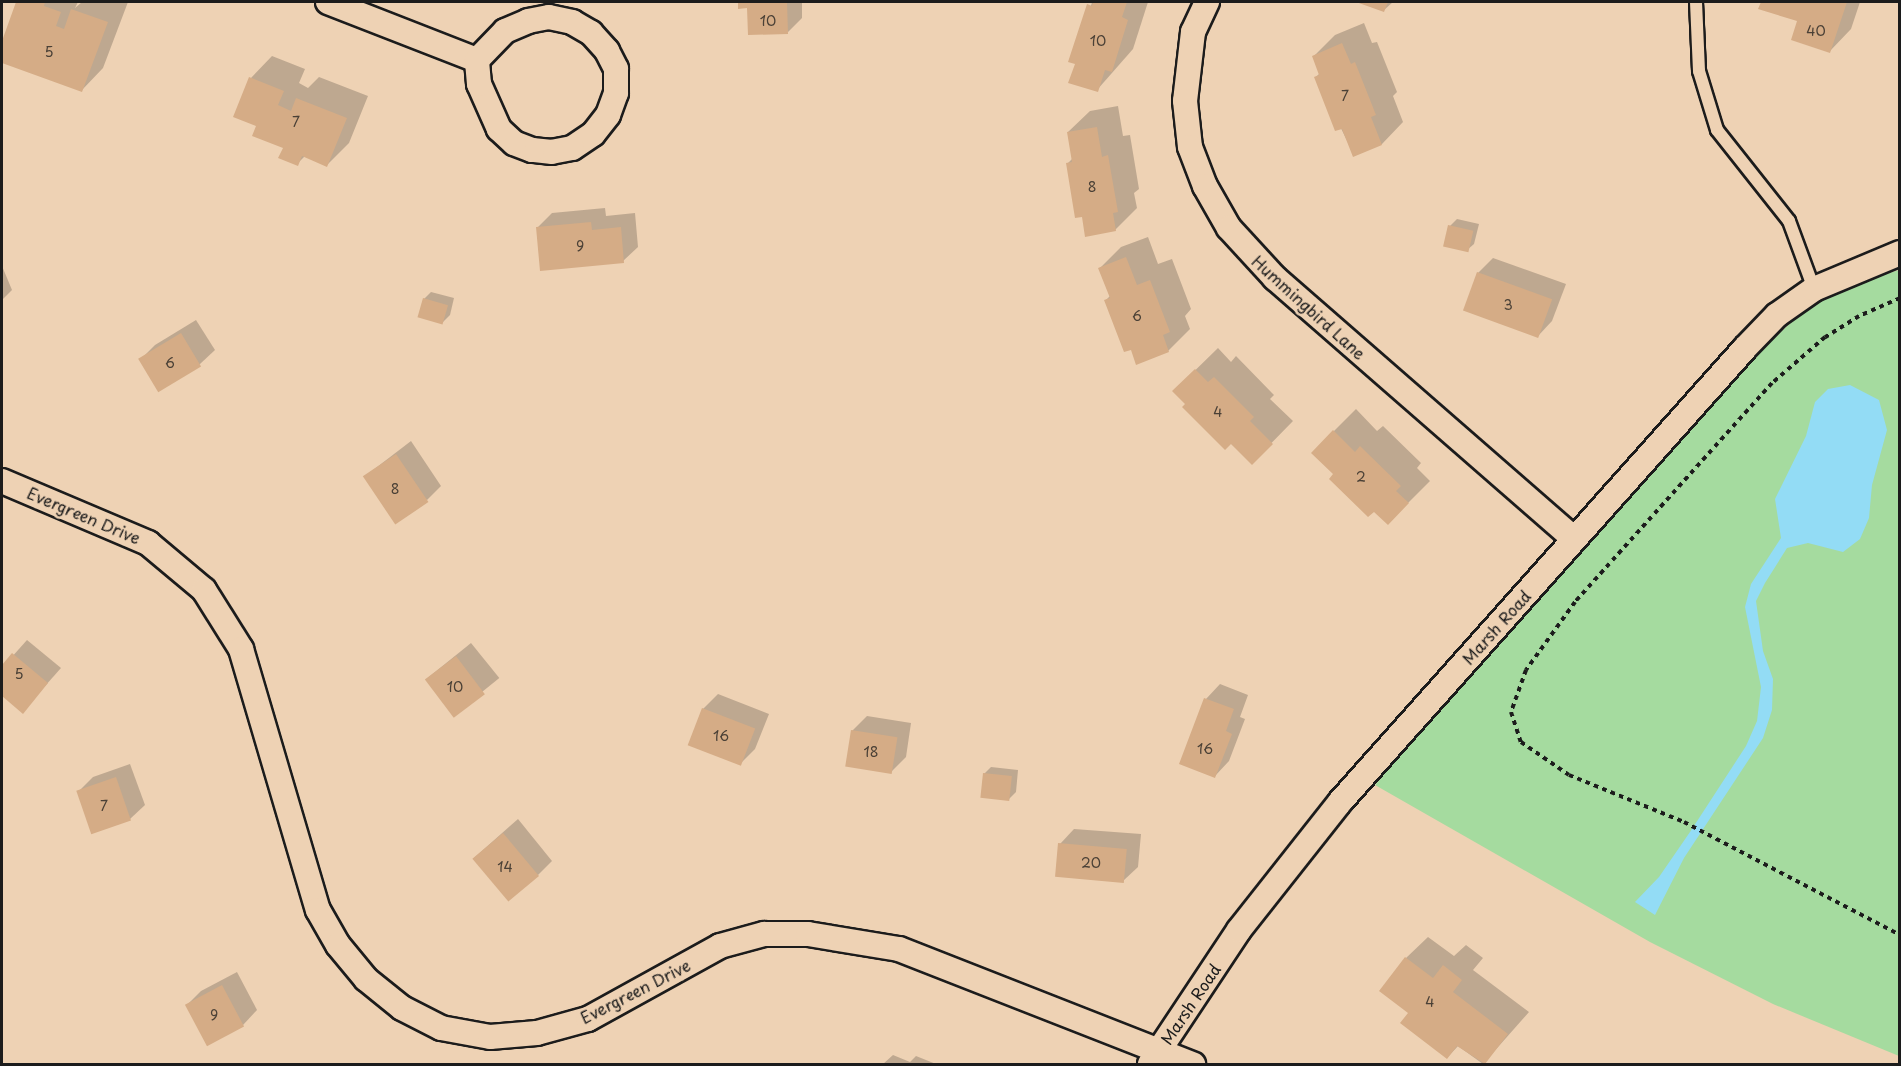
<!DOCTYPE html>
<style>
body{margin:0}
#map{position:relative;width:1901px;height:1066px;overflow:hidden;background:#eed2b4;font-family:"Playpen Sans",sans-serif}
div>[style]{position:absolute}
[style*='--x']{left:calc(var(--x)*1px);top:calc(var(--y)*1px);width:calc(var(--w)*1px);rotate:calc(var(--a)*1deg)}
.green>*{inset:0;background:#a5db9f}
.water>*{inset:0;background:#93dcf5}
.shadow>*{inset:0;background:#0003;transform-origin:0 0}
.building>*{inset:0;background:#d5ac86;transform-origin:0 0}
.path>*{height:4px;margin-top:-2px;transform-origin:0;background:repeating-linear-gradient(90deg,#1c1c1c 0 4.5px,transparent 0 9px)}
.roads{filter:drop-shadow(2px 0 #1c1c1c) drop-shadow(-2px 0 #1c1c1c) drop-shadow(0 2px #1c1c1c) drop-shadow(0 -2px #1c1c1c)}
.service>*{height:12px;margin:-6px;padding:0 6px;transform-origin:6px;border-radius:6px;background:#eed2b4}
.minor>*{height:24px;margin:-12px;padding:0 12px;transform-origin:12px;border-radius:12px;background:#eed2b4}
span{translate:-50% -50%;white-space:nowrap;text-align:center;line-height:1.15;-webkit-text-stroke:5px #eed2b4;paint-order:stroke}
.number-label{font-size:14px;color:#4a4036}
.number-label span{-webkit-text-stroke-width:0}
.street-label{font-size:16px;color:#1c1c1c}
.frame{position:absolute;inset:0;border:3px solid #1c1c1c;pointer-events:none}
</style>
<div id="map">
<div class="green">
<i style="clip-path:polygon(1899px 270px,1899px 1056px,1773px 1004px,1650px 942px,1375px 785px,1579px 547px,1751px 360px,1802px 312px,1848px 286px)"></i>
</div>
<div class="water">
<i style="clip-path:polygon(1850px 385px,1879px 400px,1887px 430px,1872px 485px,1869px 518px,1860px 539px,1843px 552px,1808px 543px,1787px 548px,1765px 583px,1756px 601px,1763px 651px,1773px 679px,1772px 710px,1763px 738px,1684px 858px,1655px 915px,1635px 902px,1659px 877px,1690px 832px,1746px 746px,1757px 721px,1761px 687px,1745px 607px,1751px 584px,1781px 538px,1775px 499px,1806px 436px,1815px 402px,1828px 389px)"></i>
</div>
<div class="shadow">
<i style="clip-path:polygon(17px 2px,78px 2px,75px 8px,82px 2px,128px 2px,103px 68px,82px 90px,2px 61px,2px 46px)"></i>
<i style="clip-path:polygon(740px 2px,802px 2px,802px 18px,788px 32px,749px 7px,740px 7px)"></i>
<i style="clip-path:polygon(1092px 2px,1148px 2px,1133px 49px,1097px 90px,1076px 63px)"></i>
<i style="clip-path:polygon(1360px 2px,1393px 2px,1384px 10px)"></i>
<i style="clip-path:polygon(1762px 2px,1860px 2px,1851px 29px,1830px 51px,1799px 20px,1760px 8px)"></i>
<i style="clip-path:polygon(1364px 23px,1372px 43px,1377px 42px,1397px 92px,1393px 96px,1403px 122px,1382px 144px,1354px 155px,1316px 77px,1320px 73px,1314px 56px,1335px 35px)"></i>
<i style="clip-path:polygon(272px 56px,305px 69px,299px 83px,308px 88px,319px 77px,368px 96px,349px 143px,327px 165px,305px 156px,297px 164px,285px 147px,258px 125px,251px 78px)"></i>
<i style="clip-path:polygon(1118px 106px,1123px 136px,1130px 135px,1139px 189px,1134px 193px,1137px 208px,1115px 230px,1083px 215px,1068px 163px,1073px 158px,1068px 132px,1090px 111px)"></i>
<i style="clip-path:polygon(605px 208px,606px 216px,635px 213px,638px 247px,623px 261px,537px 228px,552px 213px)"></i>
<i style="clip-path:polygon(1457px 219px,1479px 224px,1474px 244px,1467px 250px,1450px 226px)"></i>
<i style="clip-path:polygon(1148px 237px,1158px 264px,1172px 259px,1191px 309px,1185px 316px,1190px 329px,1168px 351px,1132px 348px,1106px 300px,1110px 296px,1100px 268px,1121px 247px)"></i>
<i style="clip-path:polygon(1493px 258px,1566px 284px,1552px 321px,1538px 336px,1478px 273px)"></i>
<i style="clip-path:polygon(2px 266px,12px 290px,2px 300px)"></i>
<i style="clip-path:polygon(431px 292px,454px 298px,450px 315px,443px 322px,424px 299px)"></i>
<i style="clip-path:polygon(196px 320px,215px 350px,200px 364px,159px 390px,140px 360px,155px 345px)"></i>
<i style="clip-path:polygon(1218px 348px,1231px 362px,1236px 356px,1274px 395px,1270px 399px,1293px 421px,1252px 463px,1174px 391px)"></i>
<i style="clip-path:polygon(1356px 409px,1377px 431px,1383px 426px,1421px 463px,1417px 468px,1430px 481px,1388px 523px,1313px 452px)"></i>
<i style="clip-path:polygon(411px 441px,441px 486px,427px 500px,364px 477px)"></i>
<i style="clip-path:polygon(27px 640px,61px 668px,22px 712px,2px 694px,2px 668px)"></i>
<i style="left:471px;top:643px;width:45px;height:57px;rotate:51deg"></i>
<i style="clip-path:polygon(1220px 684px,1248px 695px,1240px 717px,1245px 719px,1229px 761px,1215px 776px,1206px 699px)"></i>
<i style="clip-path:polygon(718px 694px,769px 714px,755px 749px,741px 763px,703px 709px)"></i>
<i style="clip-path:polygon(867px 716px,911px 723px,906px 757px,891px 772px,852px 731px)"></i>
<i style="clip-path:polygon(130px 764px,145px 805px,130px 819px,93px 833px,78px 792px,93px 777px)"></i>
<i style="clip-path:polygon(991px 767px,1018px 770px,1016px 792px,1009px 799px,984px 774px)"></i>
<i style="clip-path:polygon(518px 819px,552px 861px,538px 875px,474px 858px)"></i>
<i style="clip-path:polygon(1074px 829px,1141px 834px,1138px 867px,1123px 881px,1060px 844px)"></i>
<i style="clip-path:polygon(1428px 937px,1454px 956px,1466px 945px,1483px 958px,1473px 970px,1529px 1012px,1483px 1064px,1458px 1046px,1447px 1058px,1410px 1012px,1406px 958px)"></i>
<i style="clip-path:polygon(237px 972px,257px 1010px,243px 1025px,187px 1005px,201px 991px)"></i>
<i style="clip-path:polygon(893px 1055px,910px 1062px,916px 1056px,936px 1064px,883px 1064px)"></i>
</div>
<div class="building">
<i style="clip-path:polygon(16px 2px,45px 2px,44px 6px,61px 12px,56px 26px,64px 29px,71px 9px,108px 22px,82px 92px,2px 63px,2px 41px)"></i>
<i style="clip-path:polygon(738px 2px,787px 2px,788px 34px,748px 35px,747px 8px,738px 9px)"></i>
<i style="clip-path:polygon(1093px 2px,1127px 2px,1122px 17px,1128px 20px,1112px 72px,1105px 70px,1098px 92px,1068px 83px,1075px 64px,1068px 62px,1087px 4px,1092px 6px)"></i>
<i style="clip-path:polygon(1356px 2px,1388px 2px,1384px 12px)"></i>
<i style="clip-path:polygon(1761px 2px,1847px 2px,1830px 53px,1791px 40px,1797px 21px,1758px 9px)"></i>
<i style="clip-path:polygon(1342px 43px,1351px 64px,1355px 62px,1376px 115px,1371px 117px,1382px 145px,1353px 157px,1342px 129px,1335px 131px,1314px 77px,1319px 75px,1312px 56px)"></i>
<i style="clip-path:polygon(249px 77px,284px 91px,278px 105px,291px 111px,296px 98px,347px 118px,327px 167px,302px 156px,298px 166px,278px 158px,283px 148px,252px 136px,256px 126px,233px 117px)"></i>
<i style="clip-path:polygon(1097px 127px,1102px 157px,1108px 155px,1118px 212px,1113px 213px,1116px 231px,1085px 237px,1082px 217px,1075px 218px,1066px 163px,1072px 162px,1067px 132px)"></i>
<i style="clip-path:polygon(591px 222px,592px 230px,621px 227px,624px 263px,540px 271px,536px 227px)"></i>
<i style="left:1448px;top:225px;width:26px;height:22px;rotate:13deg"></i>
<i style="clip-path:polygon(1126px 257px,1137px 285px,1150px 280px,1170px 332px,1163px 335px,1169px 352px,1136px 365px,1131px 350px,1124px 352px,1104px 300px,1110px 298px,1098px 268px)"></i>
<i style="left:1477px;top:272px;width:80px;height:41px;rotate:20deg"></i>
<i style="left:423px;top:298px;width:26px;height:20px;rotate:16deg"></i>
<i style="left:181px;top:333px;width:39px;height:50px;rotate:59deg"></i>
<i style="clip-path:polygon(1195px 369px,1208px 382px,1214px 377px,1254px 417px,1250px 421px,1273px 444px,1252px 465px,1231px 444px,1225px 450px,1182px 407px,1185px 404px,1172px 391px)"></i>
<i style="clip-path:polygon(1333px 430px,1355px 452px,1360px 446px,1401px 486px,1396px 491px,1409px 503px,1388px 525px,1374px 512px,1368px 517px,1329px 479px,1333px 474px,1311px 453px)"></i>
<i style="left:396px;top:454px;width:58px;height:40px;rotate:56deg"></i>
<i style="clip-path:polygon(12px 653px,48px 683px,23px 714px,2px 696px,2px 665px)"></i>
<i style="left:456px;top:656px;width:48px;height:39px;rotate:53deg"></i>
<i style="clip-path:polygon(1204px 698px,1234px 709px,1226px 731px,1232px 734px,1215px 778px,1179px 764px)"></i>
<i style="left:702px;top:708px;width:57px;height:40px;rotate:21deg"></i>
<i style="left:851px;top:730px;width:47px;height:37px;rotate:9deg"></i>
<i style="left:983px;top:773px;width:29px;height:25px;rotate:6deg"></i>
<i style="left:116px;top:777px;width:46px;height:42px;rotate:71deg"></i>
<i style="left:503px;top:833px;width:56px;height:40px;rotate:50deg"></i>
<i style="left:1058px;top:843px;width:69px;height:34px;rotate:5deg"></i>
<i style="clip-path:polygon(1405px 957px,1433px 978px,1443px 965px,1462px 980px,1453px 992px,1508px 1034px,1485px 1064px,1457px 1046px,1447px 1059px,1400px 1023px,1408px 1013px,1379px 991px)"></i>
<i style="left:222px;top:985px;width:47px;height:42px;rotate:62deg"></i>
</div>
<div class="path">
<i style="--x:1900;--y:298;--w:45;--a:156.3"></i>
<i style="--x:1859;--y:316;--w:40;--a:148"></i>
<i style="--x:1825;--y:337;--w:70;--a:139"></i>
<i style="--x:1772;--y:383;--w:295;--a:132"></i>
<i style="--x:1575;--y:602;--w:84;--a:125.8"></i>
<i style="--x:1526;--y:670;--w:45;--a:109.7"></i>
<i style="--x:1511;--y:712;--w:32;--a:72"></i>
<i style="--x:1521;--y:742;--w:58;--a:34.5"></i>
<i style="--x:1569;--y:775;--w:124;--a:22.2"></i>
<i style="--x:1684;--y:822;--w:244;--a:27.6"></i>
</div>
<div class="roads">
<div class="service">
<i style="--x:1696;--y:2;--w:69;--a:87.5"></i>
<i style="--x:1699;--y:71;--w:62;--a:73"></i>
<i style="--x:1717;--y:130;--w:116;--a:51.6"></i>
<i style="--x:1789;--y:221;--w:72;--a:69.8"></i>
</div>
<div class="minor">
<i style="--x:328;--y:2;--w:160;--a:21.3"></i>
<i style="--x:1207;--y:2;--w:33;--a:115"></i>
<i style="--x:1193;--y:32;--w:69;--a:96.6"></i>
<i style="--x:1185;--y:101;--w:46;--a:83.8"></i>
<i style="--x:1190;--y:147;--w:42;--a:69"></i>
<i style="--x:1205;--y:186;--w:48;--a:60.3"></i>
<i style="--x:1229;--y:228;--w:68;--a:47.4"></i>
<i style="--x:1275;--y:278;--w:397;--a:41.1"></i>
<i style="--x:549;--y:17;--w:24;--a:12"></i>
<i style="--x:572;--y:22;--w:22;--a:30"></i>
<i style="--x:591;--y:33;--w:24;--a:48"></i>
<i style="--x:607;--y:51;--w:20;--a:63"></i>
<i style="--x:616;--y:69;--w:24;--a:90"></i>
<i style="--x:616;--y:93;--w:23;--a:110"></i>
<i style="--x:608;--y:115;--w:24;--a:128"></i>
<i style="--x:593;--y:134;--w:25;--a:146"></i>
<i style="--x:572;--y:148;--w:20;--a:169"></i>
<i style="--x:552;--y:152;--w:20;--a:-174"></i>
<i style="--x:532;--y:150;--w:19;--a:-159"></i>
<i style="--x:514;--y:143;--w:21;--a:-137"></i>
<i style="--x:499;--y:129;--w:49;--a:-114"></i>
<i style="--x:479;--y:84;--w:24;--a:-95"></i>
<i style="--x:477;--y:60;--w:40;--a:-46"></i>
<i style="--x:505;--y:31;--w:25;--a:-23"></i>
<i style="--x:528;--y:21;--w:21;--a:-11"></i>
<i style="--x:2;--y:481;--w:159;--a:23"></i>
<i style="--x:148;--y:543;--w:73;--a:40"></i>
<i style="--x:204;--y:590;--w:70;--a:57.9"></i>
<i style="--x:241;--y:649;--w:272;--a:73.6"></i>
<i style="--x:318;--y:910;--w:40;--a:60.3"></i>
<i style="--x:338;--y:945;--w:44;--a:50.5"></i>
<i style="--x:366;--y:979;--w:46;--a:38.9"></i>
<i style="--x:402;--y:1008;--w:44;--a:27.1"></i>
<i style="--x:441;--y:1028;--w:50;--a:10.4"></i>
<i style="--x:490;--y:1037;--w:47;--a:-4.9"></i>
<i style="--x:537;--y:1033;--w:53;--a:-15.4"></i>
<i style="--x:588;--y:1019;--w:151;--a:-28.9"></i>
<i style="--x:720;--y:946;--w:46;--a:-15.3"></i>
<i style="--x:764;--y:934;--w:44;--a:0"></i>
<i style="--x:808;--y:934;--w:92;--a:9.4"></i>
<i style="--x:899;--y:949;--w:316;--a:21.4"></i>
<i style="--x:1150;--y:1064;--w:161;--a:-56.4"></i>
<i style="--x:1239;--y:930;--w:163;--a:-51.7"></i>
<i style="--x:1340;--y:802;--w:608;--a:-48.26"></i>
<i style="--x:1745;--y:348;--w:46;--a:-45.9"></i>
<i style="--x:1777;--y:315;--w:45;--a:-35.1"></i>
<i style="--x:1814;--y:289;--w:93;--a:-22.7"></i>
</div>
</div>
<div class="number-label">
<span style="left:768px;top:21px">10</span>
<span style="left:1816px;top:31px">40</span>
<span style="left:1098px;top:41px">10</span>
<span style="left:49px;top:52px">5</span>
<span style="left:1345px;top:96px">7</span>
<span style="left:296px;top:122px">7</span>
<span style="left:1092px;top:187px">8</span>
<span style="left:580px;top:246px">9</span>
<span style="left:1508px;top:305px">3</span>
<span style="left:1137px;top:316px">6</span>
<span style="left:170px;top:363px">6</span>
<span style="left:1218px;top:412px">4</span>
<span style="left:1361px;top:477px">2</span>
<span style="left:395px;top:489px">8</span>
<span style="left:19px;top:674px">5</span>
<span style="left:455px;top:687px">10</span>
<span style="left:721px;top:736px">16</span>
<span style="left:1205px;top:749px">16</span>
<span style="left:871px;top:752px">18</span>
<span style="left:104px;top:806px">7</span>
<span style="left:1091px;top:863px">20</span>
<span style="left:505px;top:867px">14</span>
<span style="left:1430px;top:1002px">4</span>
<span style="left:214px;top:1015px">9</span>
</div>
<div class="street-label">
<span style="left:1309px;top:307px;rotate:42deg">Hummingbird Lane</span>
<span style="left:84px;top:515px;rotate:23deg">Evergreen Drive</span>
<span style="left:1496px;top:627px;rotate:-48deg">Marsh Road</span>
<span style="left:635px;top:991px;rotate:-27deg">Evergreen Drive</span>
<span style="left:1190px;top:1004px;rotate:-56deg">Marsh Road</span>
</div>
<div class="frame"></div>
</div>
